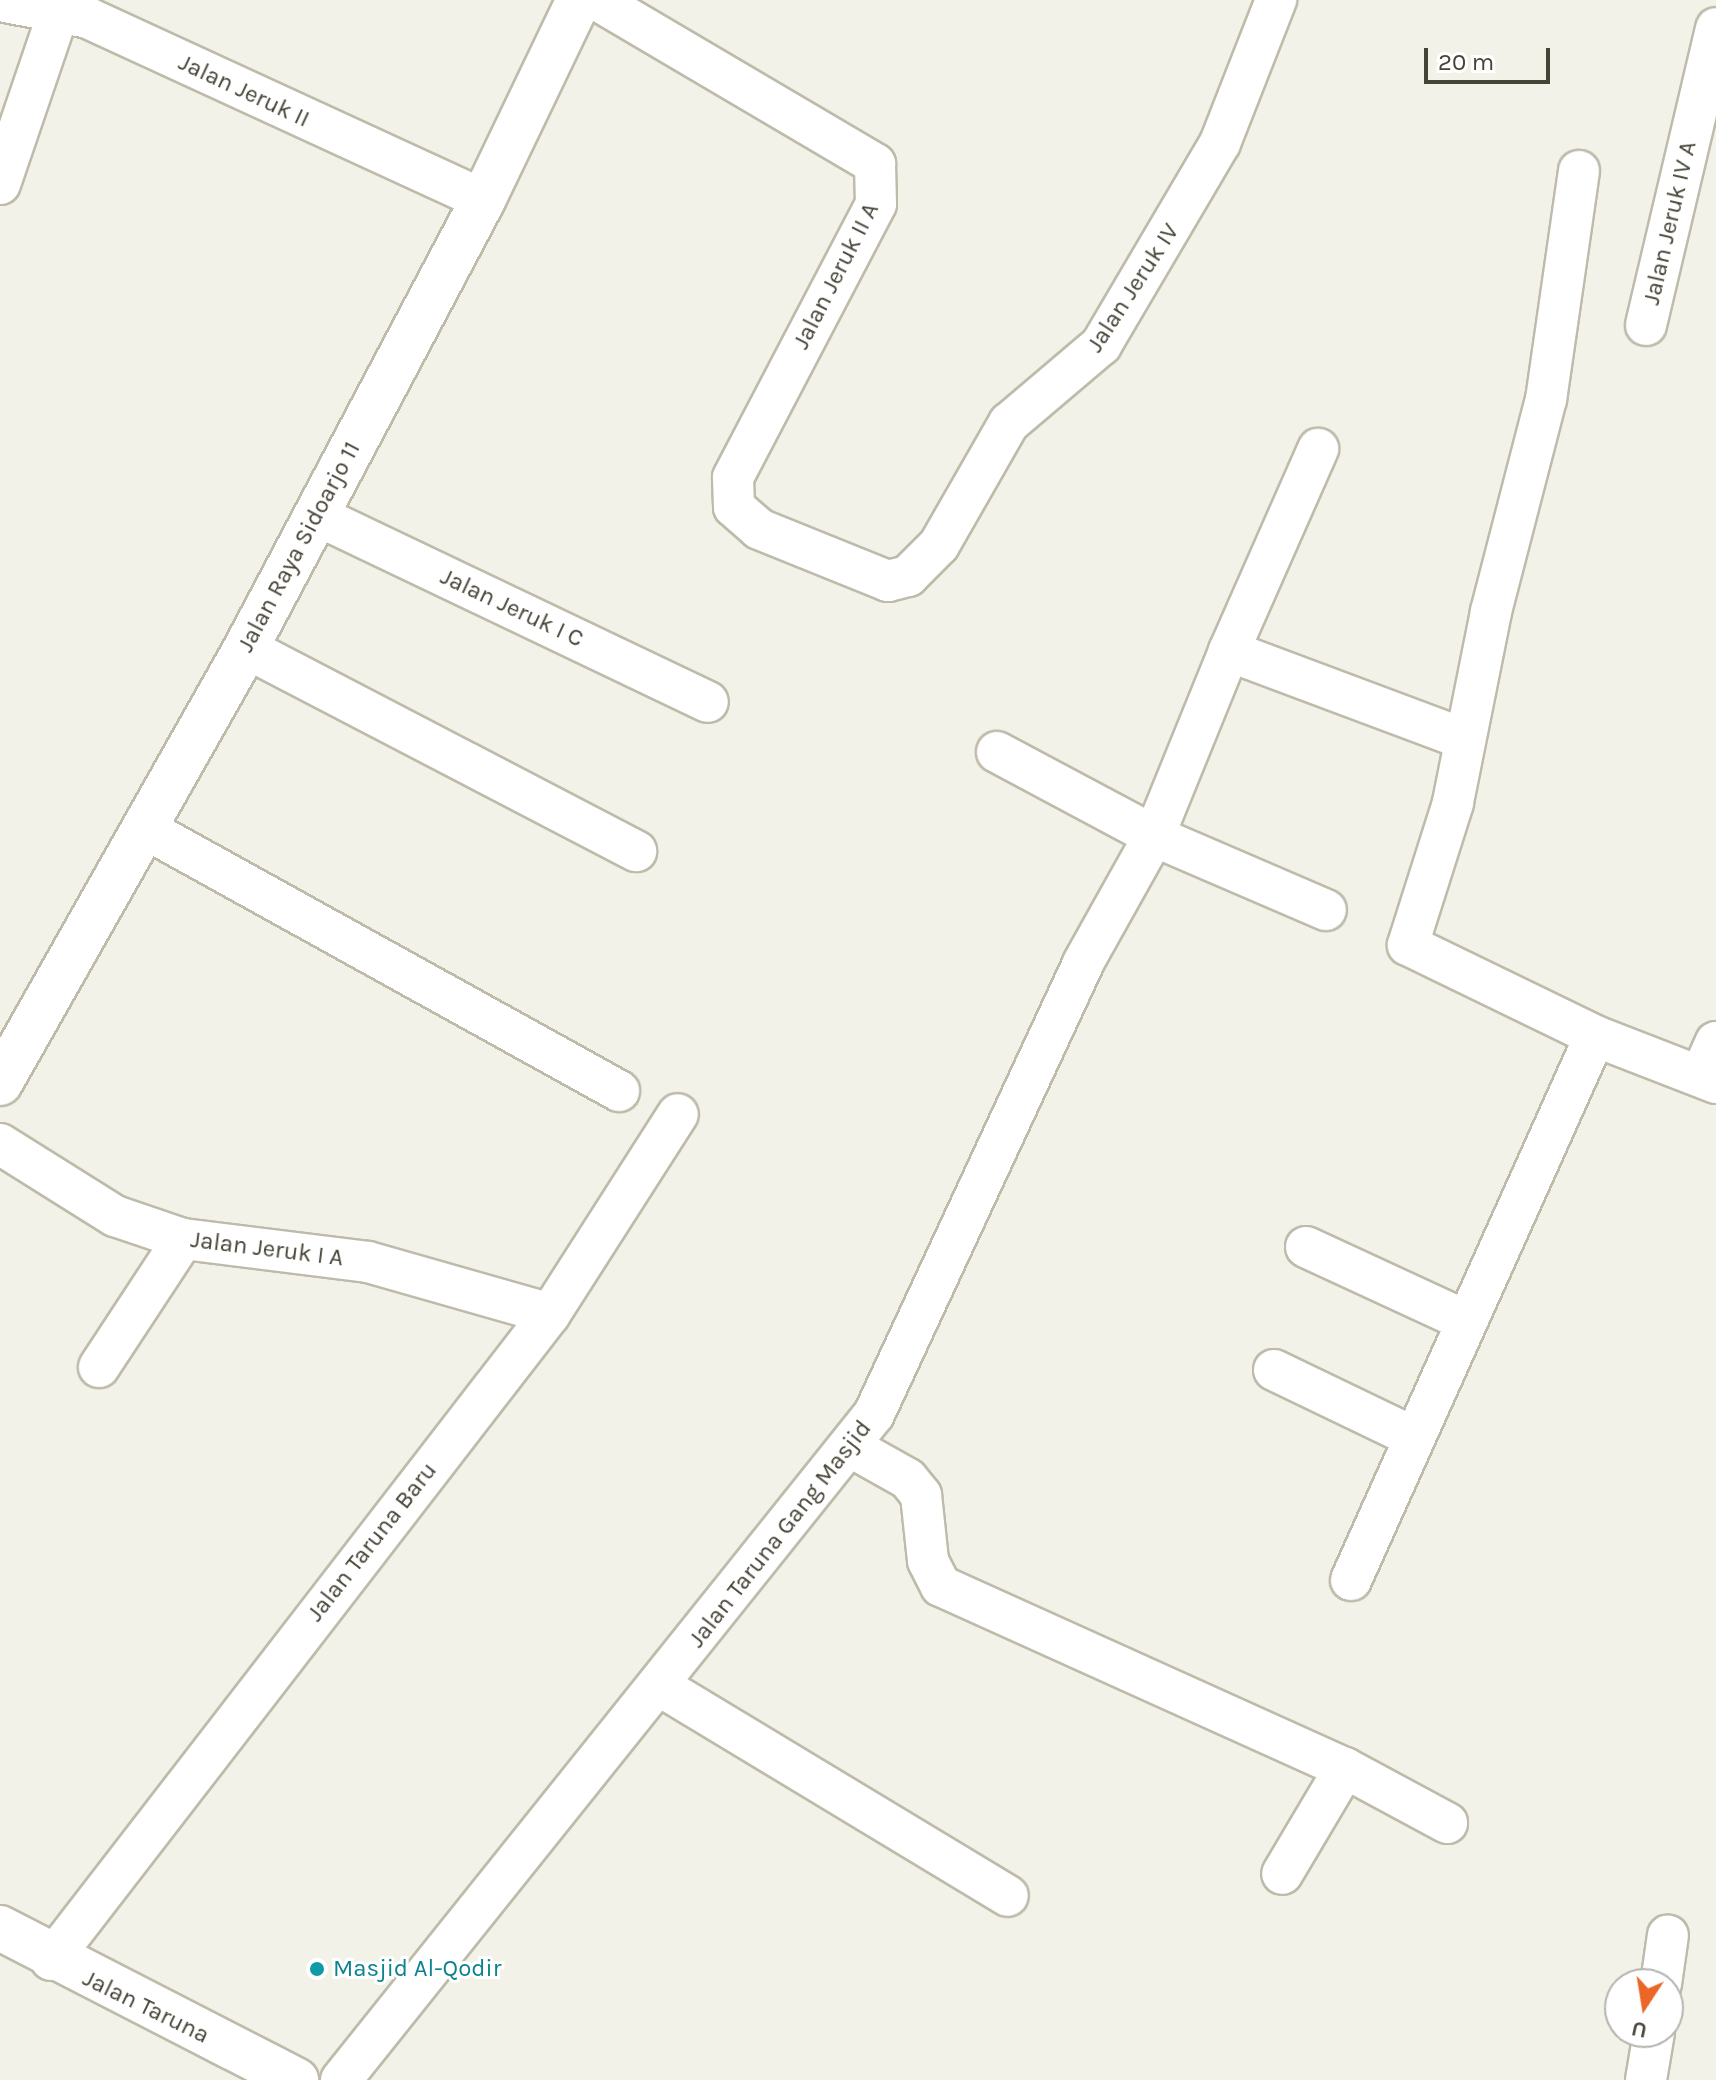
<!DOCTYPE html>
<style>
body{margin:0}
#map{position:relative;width:1716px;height:2080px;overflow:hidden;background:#f3f2e8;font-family:Karla,sans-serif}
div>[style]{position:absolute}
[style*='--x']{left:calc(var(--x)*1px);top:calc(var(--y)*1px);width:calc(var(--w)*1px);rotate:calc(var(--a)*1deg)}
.roads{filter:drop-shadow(2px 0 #bebbab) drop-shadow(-2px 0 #bebbab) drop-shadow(0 2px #bebbab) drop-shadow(0 -2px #bebbab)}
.minor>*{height:40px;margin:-20px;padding:0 20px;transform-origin:20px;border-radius:20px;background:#fff}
.tertiary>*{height:44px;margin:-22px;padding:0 22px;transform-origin:22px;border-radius:22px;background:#fff}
.dots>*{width:22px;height:22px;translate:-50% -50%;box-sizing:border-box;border:4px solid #fff;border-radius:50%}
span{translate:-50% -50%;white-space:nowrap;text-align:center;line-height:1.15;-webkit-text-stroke:6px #fff;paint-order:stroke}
.street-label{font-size:24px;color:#464337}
.culture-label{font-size:24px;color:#0d838f}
.left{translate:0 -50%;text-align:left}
.north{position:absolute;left:1604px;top:1968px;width:80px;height:80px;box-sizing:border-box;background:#fff;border:2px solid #b5b4af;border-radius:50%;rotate:192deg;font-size:22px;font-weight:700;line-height:32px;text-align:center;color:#464337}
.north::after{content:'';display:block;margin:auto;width:28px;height:36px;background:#eb6627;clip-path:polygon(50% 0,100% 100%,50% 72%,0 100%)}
.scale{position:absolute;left:1424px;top:48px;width:126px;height:36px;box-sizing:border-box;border:4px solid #464337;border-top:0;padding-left:10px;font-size:24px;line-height:28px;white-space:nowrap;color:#464337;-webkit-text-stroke:6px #fff;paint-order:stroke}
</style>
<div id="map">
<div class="roads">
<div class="minor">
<i style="--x:597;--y:0;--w:323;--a:30.5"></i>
<i style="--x:875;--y:164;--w:40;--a:88.6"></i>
<i style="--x:876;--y:204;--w:309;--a:117.6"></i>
<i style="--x:733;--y:478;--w:29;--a:88"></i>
<i style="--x:734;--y:507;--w:33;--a:41"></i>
<i style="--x:759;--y:529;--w:139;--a:22"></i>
<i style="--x:888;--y:581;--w:21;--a:-14"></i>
<i style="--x:908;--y:576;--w:44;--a:-45"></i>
<i style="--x:939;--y:545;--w:141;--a:-60.2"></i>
<i style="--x:1009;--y:423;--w:121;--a:-40.3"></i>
<i style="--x:1101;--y:345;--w:234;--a:-59.5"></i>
<i style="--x:1220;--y:143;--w:154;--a:-68.6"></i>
<i style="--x:0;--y:1;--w:90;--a:10.9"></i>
<i style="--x:88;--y:18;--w:435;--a:24.7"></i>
<i style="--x:1579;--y:171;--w:230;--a:98.2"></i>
<i style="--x:1546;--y:399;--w:220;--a:104.5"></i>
<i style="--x:1491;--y:612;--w:195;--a:101.3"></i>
<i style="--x:1453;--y:803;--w:149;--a:107.6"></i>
<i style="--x:1408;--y:945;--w:208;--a:25.9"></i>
<i style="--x:1595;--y:1036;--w:130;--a:21.2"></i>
<i style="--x:0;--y:184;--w:183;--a:-71.2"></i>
<i style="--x:1646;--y:325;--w:305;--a:-76.7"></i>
<i style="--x:316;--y:515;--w:434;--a:25.5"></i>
<i style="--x:246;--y:648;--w:440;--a:27.5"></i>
<i style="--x:1229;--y:651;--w:221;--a:-66.2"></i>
<i style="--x:997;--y:752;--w:178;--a:28.1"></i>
<i style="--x:1154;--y:836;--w:187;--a:23.3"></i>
<i style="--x:144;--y:828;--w:543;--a:28.97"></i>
<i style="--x:1701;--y:1075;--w:36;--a:-66"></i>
<i style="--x:0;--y:1144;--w:136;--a:32.1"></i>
<i style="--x:115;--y:1216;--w:72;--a:18.7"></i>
<i style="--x:183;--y:1239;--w:186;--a:7.1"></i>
<i style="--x:368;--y:1262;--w:189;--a:15.9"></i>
<i style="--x:1306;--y:1247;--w:174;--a:24.8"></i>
<i style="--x:99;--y:1367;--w:153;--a:-56.7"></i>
<i style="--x:1274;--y:1370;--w:154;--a:25.7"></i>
<i style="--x:851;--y:1447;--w:65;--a:29.3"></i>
<i style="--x:908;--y:1479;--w:21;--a:51"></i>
<i style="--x:921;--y:1495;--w:66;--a:83.9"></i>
<i style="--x:928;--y:1561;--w:28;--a:63"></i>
<i style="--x:941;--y:1586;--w:443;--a:24.3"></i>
<i style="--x:1345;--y:1768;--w:123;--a:120.7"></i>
<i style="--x:1351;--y:1580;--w:596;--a:-65.84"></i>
<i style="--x:660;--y:1686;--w:406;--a:31.1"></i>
<i style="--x:1345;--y:1768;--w:116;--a:28.3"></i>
<i style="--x:51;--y:1960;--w:816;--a:-52.32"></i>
<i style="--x:550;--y:1314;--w:237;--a:-57.4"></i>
<i style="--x:1661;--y:1984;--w:49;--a:-81.9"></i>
<i style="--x:341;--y:2080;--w:853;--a:-51.33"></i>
<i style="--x:874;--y:1414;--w:497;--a:-65.1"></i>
<i style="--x:1083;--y:963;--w:145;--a:-60.8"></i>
<i style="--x:1154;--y:836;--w:200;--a:-67.9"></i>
<i style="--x:1229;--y:651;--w:251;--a:20.5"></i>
<i style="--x:1646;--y:2080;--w:49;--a:-80.5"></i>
</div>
<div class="tertiary">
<i style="--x:0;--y:1083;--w:500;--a:-60.5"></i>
<i style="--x:246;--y:648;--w:507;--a:-62.12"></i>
<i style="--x:483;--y:200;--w:222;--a:-64.4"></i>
<i style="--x:0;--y:1928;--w:333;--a:27.2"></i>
</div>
</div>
<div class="dots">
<i style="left:317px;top:1969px;background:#0f9aa8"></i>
</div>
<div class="street-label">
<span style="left:244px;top:91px;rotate:25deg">Jalan Jeruk II</span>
<span style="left:1670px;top:223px;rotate:-77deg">Jalan Jeruk IV A</span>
<span style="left:836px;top:276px;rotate:-63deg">Jalan Jeruk II A</span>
<span style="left:1133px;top:288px;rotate:-57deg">Jalan Jeruk IV</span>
<span style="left:299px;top:547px;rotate:-62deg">Jalan Raya Sidoarjo 11</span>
<span style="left:512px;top:608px;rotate:25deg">Jalan Jeruk I C</span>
<span style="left:267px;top:1249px;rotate:7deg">Jalan Jeruk I A</span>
<span style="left:780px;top:1534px;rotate:-52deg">Jalan Taruna Gang Masjid</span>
<span style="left:372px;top:1542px;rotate:-52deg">Jalan Taruna Baru</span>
<span style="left:146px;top:2007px;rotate:26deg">Jalan Taruna</span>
</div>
<div class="culture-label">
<span class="left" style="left:333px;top:1969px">Masjid Al-Qodir</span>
</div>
<div class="north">U</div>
<div class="scale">20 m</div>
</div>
